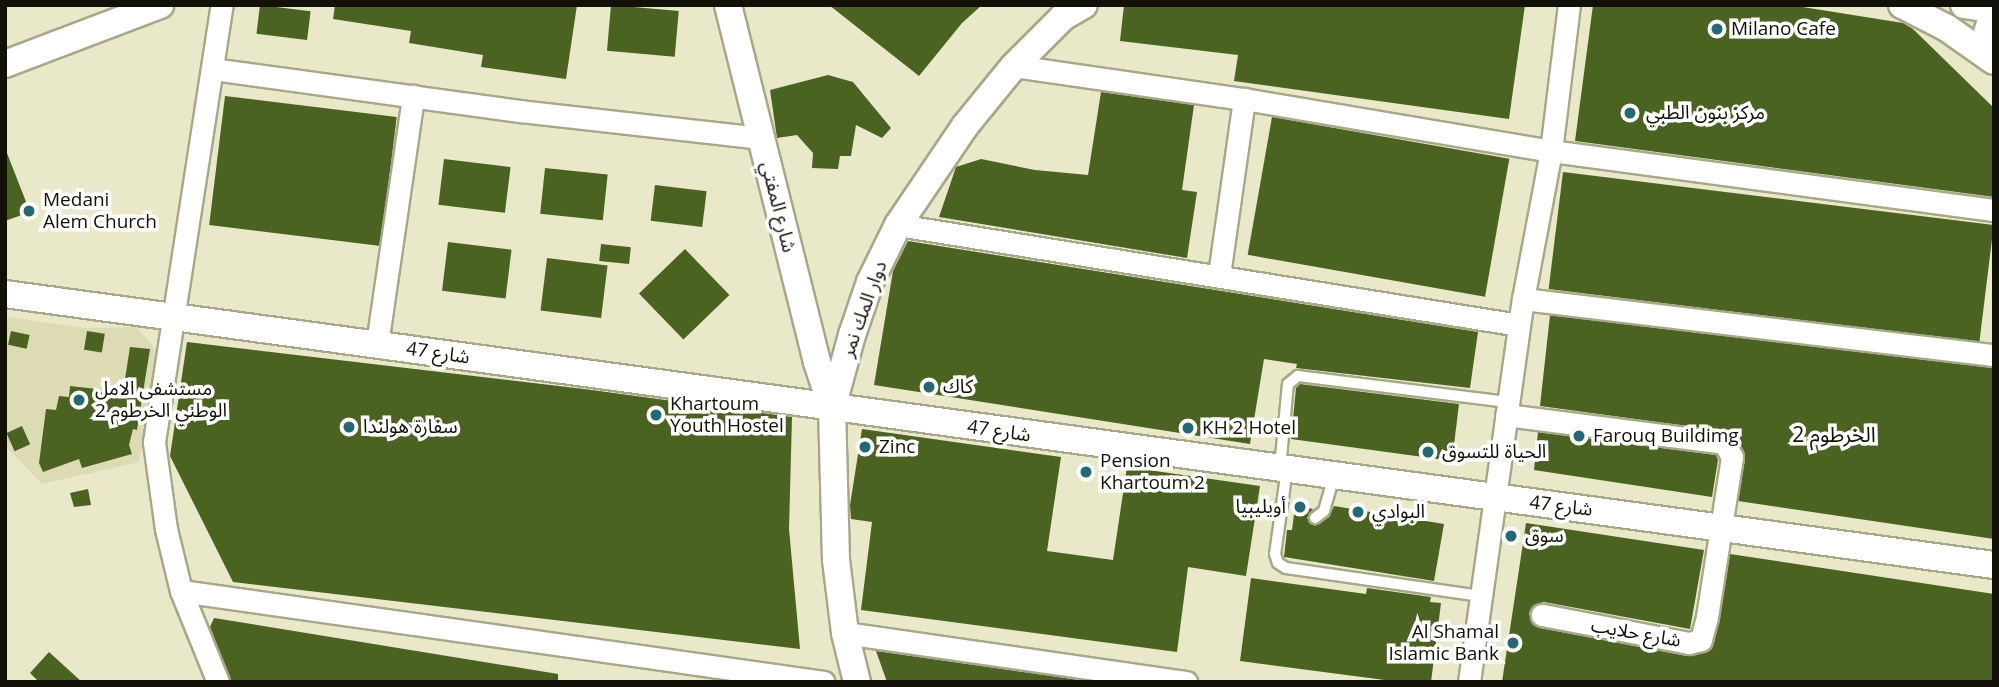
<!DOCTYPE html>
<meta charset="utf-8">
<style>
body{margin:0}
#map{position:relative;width:1999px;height:687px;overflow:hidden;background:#e9e8c8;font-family:"Open Sans","Noto Sans Arabic",sans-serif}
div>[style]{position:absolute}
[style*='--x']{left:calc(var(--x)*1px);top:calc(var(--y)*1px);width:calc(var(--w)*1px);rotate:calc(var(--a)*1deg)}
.built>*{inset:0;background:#dddbb4}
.building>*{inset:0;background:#4b6321;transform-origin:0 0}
.roads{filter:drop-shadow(2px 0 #a8a789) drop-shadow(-2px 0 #a8a789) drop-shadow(0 2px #a8a789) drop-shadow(0 -2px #a8a789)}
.service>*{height:10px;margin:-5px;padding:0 5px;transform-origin:5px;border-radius:5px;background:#fff}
.minor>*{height:21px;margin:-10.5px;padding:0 10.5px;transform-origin:10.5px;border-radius:10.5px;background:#fff}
.tertiary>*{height:26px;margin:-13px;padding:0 13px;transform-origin:13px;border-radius:13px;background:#fff}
.dots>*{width:19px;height:19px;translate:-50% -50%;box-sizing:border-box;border:4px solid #fff;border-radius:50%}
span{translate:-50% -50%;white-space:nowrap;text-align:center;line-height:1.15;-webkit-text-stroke:7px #fff;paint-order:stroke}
.poi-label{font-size:19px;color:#121107}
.left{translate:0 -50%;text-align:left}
.right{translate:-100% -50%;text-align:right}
.street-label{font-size:19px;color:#121107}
.neighbourhood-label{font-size:21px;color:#121107}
.frame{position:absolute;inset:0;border:7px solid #121107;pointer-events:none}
</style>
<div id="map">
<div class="built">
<i style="clip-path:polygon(8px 317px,83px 328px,136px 327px,161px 355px,139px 462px,42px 484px,5px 445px,5px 328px)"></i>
</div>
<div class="building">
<i style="left:260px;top:5px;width:51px;height:29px;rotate:7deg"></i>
<i style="clip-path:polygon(335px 5px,577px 5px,566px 79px,481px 67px,483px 55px,409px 43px,411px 31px,333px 19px)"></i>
<i style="left:611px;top:5px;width:68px;height:46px;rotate:5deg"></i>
<i style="clip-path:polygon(829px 5px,982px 5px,962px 23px,919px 76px)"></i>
<i style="clip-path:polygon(1124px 5px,1525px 5px,1509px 119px,1234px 81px,1238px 55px,1120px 41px)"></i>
<i style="clip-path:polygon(1593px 5px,1790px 5px,1903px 23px,1913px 29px,1994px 108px,1994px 197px,1575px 141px)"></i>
<i style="clip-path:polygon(828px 75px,853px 82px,891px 128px,882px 138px,856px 125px,851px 156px,840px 156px,838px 169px,812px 168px,813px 153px,797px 135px,777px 138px,770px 90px)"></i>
<i style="clip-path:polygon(1101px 92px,1194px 105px,1182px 190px,1197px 192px,1187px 258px,939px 217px,956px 167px,981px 159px,1035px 170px,1088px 175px)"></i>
<i style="left:225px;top:96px;width:173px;height:130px;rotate:7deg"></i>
<i style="left:1272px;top:117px;width:241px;height:140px;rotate:10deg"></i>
<i style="clip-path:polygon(5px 148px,30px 212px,5px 221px)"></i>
<i style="left:444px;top:159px;width:67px;height:46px;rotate:7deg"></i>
<i style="left:545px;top:168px;width:63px;height:46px;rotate:6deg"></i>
<i style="left:1563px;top:172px;width:434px;height:118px;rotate:7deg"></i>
<i style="left:655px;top:185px;width:52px;height:36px;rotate:7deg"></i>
<i style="clip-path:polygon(908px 241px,1478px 332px,1470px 388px,1296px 368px,1297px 364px,1264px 359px,1250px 444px,874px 385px,893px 271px)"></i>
<i style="left:448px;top:242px;width:64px;height:49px;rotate:7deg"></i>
<i style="left:601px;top:244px;width:30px;height:17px;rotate:6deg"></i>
<i style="left:685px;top:249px;width:64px;height:64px;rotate:46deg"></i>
<i style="left:547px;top:258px;width:61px;height:53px;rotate:7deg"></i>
<i style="clip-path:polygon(1550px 315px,1994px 368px,1994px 539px,1738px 501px,1745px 458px,1731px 432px,1540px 406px)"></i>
<i style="left:11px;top:331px;width:19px;height:14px;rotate:12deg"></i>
<i style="left:87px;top:331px;width:18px;height:19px;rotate:9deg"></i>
<i style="clip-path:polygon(187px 342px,584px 389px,792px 417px,789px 529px,800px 649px,233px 582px,170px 456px)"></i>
<i style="clip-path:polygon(130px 347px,150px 349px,137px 430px,133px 429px,129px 445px,132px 454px,82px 468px,79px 459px,43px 472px,39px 463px,46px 409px,56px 410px,59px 396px,69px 397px,70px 386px,123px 392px)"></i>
<i style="clip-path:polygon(1300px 384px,1459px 404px,1454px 445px,1438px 459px,1291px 439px,1296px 388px)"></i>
<i style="left:22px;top:426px;width:20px;height:17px;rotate:66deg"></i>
<i style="clip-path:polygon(862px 429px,1061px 457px,1047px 551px,1113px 560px,1127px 467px,1260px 486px,1246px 576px,1188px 567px,1177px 652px,861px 610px,872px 522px,851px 519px,850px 505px)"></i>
<i style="clip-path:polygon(1538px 432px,1716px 455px,1718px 460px,1712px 497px,1534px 470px)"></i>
<i style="clip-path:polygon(88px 489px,91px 505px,74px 507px,70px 493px)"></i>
<i style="clip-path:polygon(1295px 506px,1313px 509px,1307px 518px,1315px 526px,1329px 517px,1334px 506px,1444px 524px,1434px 581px,1284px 557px,1287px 530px,1292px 530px)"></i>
<i style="clip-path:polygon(1526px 523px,1704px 550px,1690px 629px,1544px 602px,1533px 606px,1529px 613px,1533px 624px,1540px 628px,1687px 656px,1704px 653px,1714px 643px,1730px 554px,1994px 594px,1994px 682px,1502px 682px)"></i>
<i style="clip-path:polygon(1251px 578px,1366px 594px,1367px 588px,1431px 597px,1430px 602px,1441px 603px,1431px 682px,1400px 682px,1240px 661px)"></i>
<i style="clip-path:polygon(214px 618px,558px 674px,558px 682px,231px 682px,210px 627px)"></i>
<i style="clip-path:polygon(876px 651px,1093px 682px,887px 682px)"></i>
<i style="clip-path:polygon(49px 652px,82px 682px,39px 682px,30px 673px)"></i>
</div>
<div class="roads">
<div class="service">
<i style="--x:1280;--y:468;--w:84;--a:-84.6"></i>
<i style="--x:1288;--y:384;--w:13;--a:-39"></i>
<i style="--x:1298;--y:376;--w:212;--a:7.1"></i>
<i style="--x:1287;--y:469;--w:86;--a:98"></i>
<i style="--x:1275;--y:554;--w:9;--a:72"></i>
<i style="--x:1278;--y:563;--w:9;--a:32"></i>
<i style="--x:1286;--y:568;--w:197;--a:8.2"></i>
<i style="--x:1315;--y:518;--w:11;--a:-38"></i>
<i style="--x:1324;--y:511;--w:35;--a:-74"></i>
</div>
<div class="minor">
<i style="--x:1014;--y:66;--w:232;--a:8.2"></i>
<i style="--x:1244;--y:99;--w:311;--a:9.6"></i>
<i style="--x:1551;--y:151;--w:447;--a:7.6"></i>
<i style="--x:213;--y:69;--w:310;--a:7.8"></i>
<i style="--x:520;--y:111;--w:242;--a:6.4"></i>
<i style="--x:898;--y:225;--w:629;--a:9.15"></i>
<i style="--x:1219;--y:275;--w:178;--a:-81.9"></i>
<i style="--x:1523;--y:299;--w:474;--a:6.8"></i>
<i style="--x:377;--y:344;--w:251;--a:-81.7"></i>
<i style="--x:1506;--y:415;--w:220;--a:7.3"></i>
<i style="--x:1724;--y:443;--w:16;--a:60"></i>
<i style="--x:1732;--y:457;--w:162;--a:98.9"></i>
<i style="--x:1707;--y:617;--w:24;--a:105"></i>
<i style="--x:1701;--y:640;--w:12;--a:166"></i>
<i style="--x:1689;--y:643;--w:150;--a:-169.2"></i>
<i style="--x:181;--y:591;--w:649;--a:8.06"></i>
<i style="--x:845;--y:633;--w:345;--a:8.2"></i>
<i style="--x:218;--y:682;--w:98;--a:-112.1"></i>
<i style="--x:181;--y:591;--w:64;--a:-103.6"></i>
<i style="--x:166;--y:529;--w:88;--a:-97.9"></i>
<i style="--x:154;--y:442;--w:442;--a:-81.2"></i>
<i style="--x:1469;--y:682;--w:387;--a:-82"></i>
<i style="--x:1523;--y:299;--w:151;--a:-79.3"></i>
<i style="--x:1551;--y:151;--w:147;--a:-83"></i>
</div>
<div class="tertiary">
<i style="--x:728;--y:5;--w:368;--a:76"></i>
<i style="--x:817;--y:362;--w:48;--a:71.9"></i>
<i style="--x:1902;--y:5;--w:51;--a:27.1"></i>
<i style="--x:1947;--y:28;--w:57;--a:35.1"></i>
<i style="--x:1964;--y:5;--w:30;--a:9"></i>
<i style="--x:1994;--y:10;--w:30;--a:107"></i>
<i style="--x:1985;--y:39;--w:23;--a:67"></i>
<i style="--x:5;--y:64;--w:166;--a:-20.8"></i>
<i style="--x:5;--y:294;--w:2007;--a:7.76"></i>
<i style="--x:857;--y:682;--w:50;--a:-103.8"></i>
<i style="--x:845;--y:633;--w:74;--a:-97"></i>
<i style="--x:836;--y:560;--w:152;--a:-91.5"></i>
<i style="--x:832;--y:408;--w:76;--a:-74.7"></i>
<i style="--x:852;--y:335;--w:56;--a:-71.2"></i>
<i style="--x:870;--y:282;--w:64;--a:-63.8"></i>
<i style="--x:898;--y:225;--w:120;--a:-55.9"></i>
<i style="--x:965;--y:126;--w:77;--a:-50.8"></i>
<i style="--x:1014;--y:66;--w:69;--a:-45"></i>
<i style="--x:1063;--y:17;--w:24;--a:-30"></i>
</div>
</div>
<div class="dots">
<i style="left:1717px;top:29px;background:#206975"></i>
<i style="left:1630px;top:113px;background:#206975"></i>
<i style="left:29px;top:211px;background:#206975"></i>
<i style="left:929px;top:387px;background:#206975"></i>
<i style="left:79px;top:400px;background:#206975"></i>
<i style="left:656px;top:415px;background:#206975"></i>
<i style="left:349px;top:427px;background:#206975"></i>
<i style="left:1188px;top:428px;background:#206975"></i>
<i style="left:1579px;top:436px;background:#206975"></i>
<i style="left:865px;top:447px;background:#206975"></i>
<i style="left:1428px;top:452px;background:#206975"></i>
<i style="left:1086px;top:472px;background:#206975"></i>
<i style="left:1300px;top:507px;background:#206975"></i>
<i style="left:1358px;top:512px;background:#206975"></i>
<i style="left:1511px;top:536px;background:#206975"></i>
<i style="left:1513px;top:643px;background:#206975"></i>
</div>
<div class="poi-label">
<span class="left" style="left:1731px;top:29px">Milano Cafe</span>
<span class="left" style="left:1646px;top:113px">مركز بنون الطبي</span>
<span class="left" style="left:43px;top:211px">Medani<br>Alem Church</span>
<span class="left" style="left:943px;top:387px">كاك</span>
<span class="left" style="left:95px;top:400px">مستشفى الامل<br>الوطني الخرطوم 2</span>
<span class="left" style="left:670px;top:415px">Khartoum<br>Youth Hostel</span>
<span class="left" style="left:363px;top:427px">سفارة هولندا</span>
<span class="left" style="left:1202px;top:428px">KH 2 Hotel</span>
<span class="left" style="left:1593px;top:436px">Farouq Buildimg</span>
<span class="left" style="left:879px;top:447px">Zinc</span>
<span class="left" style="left:1442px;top:452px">الحياة للتسوق</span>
<span class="left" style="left:1100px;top:472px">Pension<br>Khartoum 2</span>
<span class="right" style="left:1286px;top:507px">أويليبيا</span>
<span class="left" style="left:1372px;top:512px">البوادي</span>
<span class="left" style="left:1525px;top:536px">سوق</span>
<span class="right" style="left:1499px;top:643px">Al Shamal<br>Islamic Bank</span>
</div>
<div class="street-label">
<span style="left:778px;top:207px;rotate:76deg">شارع المفتي</span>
<span style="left:864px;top:309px;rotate:-70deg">دوار المك نمر</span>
<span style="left:438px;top:353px;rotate:8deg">شارع 47</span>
<span style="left:999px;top:431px;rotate:8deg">شارع 47</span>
<span style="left:1561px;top:506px;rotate:7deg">شارع 47</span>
<span style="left:1636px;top:633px;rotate:10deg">شارع حلايب</span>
</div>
<div class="neighbourhood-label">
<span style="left:1834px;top:434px">الخرطوم 2</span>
</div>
<div class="frame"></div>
</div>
